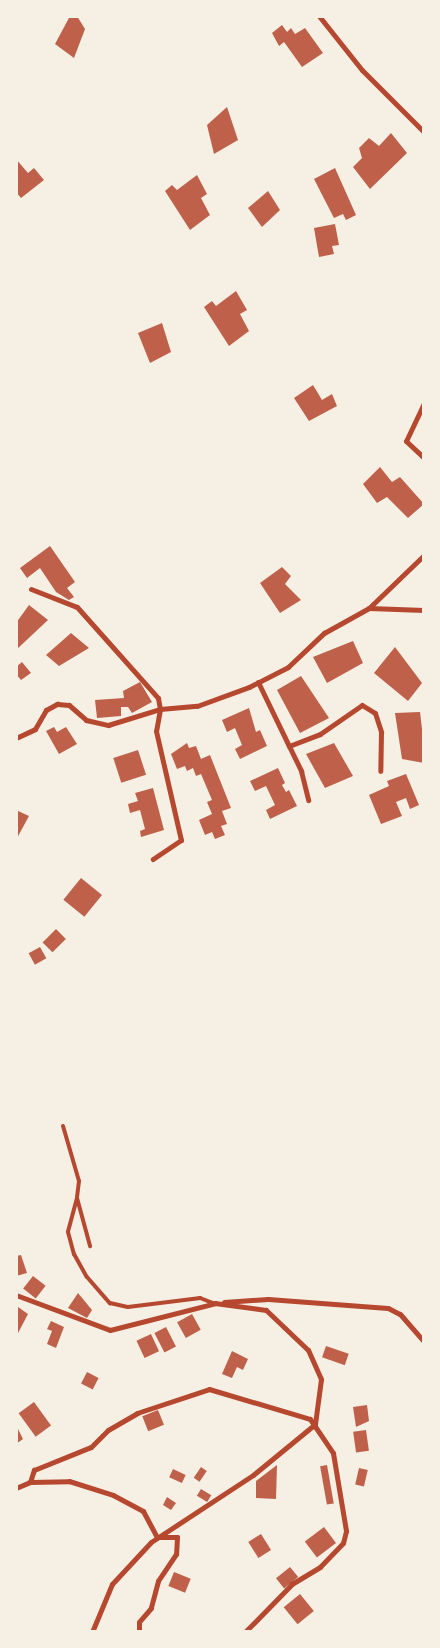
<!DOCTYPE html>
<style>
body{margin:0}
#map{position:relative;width:440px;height:1648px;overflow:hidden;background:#f6efe4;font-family:Overpass,sans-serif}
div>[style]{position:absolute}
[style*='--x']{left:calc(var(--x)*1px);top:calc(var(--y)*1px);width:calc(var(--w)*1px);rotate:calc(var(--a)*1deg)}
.building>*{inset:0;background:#bf614a;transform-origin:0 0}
.service>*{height:4px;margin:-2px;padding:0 2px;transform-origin:2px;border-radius:2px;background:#b5482f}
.minor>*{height:5px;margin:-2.5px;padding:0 2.5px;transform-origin:2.5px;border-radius:2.5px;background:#b5482f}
span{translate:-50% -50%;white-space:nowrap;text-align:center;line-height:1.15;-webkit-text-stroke:4px #f6efe4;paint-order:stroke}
.frame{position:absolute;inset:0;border:18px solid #f6efe4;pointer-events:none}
</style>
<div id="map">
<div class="building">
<i style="clip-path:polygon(70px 16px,77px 16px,85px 29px,74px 58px,55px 44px)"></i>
<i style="clip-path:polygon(282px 25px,287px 32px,291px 28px,295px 34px,305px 28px,323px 53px,302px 67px,284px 42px,279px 46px,272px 33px)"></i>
<i style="clip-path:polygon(227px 107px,238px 140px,214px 154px,207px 125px)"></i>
<i style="clip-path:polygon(391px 133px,407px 153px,370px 189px,353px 167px,362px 158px,359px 148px,369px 138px,379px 146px)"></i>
<i style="clip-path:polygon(16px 159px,28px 173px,34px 168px,44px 180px,21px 198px,16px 192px)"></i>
<i style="clip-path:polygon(335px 168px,356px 215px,346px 220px,343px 214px,334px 218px,314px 179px)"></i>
<i style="clip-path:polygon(197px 175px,207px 194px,201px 198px,210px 215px,190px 230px,165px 191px,172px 185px,177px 190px)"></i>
<i style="clip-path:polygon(268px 191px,280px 210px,262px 227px,248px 208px)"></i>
<i style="clip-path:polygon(335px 224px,339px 245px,332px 246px,334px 254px,319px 257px,314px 228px)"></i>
<i style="clip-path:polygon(236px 291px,247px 310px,240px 314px,249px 331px,229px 346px,204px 307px,212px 301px,216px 306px)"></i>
<i style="clip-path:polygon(162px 323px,171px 352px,150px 363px,138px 333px)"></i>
<i style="clip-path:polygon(313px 385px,322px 400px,332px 394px,337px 406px,309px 421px,294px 398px)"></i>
<i style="clip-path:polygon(380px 467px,392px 482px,400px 477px,424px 504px,408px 518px,387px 497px,377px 503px,363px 484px)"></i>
<i style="clip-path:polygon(50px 546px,75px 582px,67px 588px,74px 597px,69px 600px,56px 592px,40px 568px,27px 578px,20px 568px)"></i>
<i style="clip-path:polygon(282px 567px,291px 576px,285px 584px,301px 600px,280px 613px,260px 583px)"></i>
<i style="clip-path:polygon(29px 605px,48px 620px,16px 650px,16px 623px)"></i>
<i style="clip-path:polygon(71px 633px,89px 648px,59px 666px,46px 655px)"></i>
<i style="clip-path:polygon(353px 641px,363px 663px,327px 683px,313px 657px)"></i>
<i style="clip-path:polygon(395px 647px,422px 683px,408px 701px,374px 673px)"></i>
<i style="clip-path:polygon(22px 662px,31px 673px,21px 680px,16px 674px,16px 667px)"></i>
<i style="clip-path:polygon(301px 676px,329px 718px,300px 733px,277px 690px)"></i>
<i style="clip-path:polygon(140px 682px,152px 702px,132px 713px,128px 707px,121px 707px,121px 716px,97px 718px,95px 700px,124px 698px,123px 691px)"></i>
<i style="clip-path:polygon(249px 708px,256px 732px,260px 730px,267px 746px,240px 759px,235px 749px,242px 745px,235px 728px,227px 732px,222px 720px)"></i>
<i style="clip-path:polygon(420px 712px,424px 746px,424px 763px,402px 759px,395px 713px)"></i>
<i style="clip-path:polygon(54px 727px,57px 732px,66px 727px,77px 744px,59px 754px,46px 731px)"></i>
<i style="clip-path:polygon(187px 743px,189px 748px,196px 746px,201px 759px,210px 755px,231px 808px,222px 811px,227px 824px,221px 826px,225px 835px,215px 839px,212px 832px,205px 835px,199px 820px,212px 814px,207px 802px,212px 800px,201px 774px,196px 776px,193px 768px,187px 771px,185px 766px,177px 769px,171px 754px)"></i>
<i style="clip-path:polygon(334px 743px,353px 776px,325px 788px,306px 754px)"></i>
<i style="left:138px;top:750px;width:26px;height:26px;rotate:72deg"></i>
<i style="clip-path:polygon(278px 768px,285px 783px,282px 785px,286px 792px,289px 790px,297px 806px,270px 819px,266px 810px,275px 805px,266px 786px,255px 791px,250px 781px)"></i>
<i style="clip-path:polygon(406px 774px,419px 805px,410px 809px,406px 798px,396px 802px,402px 816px,381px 824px,369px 795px,389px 786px,387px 781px)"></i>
<i style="clip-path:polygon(153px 788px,164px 830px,141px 837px,140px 831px,145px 829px,140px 810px,130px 813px,128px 804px,138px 801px,135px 793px)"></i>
<i style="clip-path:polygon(16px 810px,29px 816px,16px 840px)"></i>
<i style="left:81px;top:878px;width:27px;height:28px;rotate:39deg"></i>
<i style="left:56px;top:929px;width:14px;height:19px;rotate:45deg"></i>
<i style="left:40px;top:947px;width:13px;height:13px;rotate:61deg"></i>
<i style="clip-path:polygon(21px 1255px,27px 1273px,16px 1276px,16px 1256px)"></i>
<i style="left:33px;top:1276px;width:16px;height:16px;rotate:38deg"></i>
<i style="clip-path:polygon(78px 1293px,92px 1310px,87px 1318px,68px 1308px)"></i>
<i style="clip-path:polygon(18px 1307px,28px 1314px,16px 1337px,16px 1310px)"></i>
<i style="left:192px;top:1314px;width:18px;height:17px;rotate:61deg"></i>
<i style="clip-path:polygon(51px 1321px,64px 1327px,56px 1348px,47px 1344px,52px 1331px,47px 1329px)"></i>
<i style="left:166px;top:1327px;width:22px;height:13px;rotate:63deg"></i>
<i style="left:151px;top:1334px;width:19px;height:16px;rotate:65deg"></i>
<i style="left:326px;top:1346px;width:24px;height:12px;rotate:19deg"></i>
<i style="clip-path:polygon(232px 1351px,248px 1359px,243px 1370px,237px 1367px,232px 1378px,222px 1374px)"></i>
<i style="left:87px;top:1372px;width:13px;height:13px;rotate:27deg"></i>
<i style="left:34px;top:1402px;width:29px;height:19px;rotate:54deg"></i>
<i style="clip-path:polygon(367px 1405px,369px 1421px,356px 1427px,353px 1407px)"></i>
<i style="left:158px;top:1410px;width:16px;height:17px;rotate:68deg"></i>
<i style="clip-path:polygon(16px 1425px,23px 1439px,16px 1444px)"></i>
<i style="left:366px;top:1430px;width:21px;height:13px;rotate:82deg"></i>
<i style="clip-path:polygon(277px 1465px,276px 1499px,256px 1498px,256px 1481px)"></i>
<i style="left:327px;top:1465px;width:39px;height:7px;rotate:80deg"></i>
<i style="left:201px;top:1467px;width:7px;height:13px;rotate:34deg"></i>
<i style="left:359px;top:1468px;width:9px;height:17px;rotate:13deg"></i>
<i style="left:173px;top:1469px;width:14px;height:9px;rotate:25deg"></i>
<i style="left:201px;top:1489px;width:12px;height:8px;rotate:31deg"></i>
<i style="clip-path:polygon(167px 1497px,176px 1503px,171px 1510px,163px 1505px)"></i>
<i style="left:324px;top:1527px;width:20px;height:24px;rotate:53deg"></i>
<i style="left:261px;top:1534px;width:19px;height:15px;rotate:58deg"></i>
<i style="left:290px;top:1567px;width:13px;height:18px;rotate:51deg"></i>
<i style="left:174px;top:1572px;width:18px;height:15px;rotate:22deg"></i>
<i style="left:300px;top:1594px;width:22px;height:21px;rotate:51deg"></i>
</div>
<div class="service">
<i style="--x:63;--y:1126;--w:57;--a:73.8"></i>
<i style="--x:79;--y:1181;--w:17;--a:97"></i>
<i style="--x:77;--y:1198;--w:50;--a:74.8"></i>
<i style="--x:77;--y:1198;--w:35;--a:105"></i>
<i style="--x:68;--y:1232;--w:23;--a:75"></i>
<i style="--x:74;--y:1254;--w:26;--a:61"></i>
<i style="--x:87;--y:1277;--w:35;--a:49"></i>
<i style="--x:110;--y:1303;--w:18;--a:13"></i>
<i style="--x:128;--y:1307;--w:73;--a:-7.1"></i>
<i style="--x:200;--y:1298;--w:14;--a:21"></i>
</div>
<div class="minor">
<i style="--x:319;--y:16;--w:69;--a:51.5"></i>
<i style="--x:362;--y:70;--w:88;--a:45"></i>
<i style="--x:424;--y:403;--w:42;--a:115.3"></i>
<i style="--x:406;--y:441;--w:25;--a:43"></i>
<i style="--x:31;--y:589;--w:49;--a:21.4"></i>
<i style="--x:77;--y:607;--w:122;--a:48.3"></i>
<i style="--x:158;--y:698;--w:11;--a:80"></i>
<i style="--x:160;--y:709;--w:22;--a:100"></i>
<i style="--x:156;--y:731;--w:112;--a:77.1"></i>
<i style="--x:181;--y:840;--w:34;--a:146"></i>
<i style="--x:369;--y:608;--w:55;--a:2.1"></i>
<i style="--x:258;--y:682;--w:71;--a:64.2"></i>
<i style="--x:289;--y:746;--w:33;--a:-21"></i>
<i style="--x:320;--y:734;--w:51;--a:-34.6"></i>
<i style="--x:362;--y:705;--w:15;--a:32"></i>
<i style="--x:375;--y:713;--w:20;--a:72"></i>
<i style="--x:381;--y:732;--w:39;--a:91"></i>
<i style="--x:16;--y:738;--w:21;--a:-25"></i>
<i style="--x:35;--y:729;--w:22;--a:-60"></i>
<i style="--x:46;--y:710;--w:13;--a:-29"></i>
<i style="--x:57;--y:704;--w:12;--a:5"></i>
<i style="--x:69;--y:705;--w:23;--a:41"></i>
<i style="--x:86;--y:720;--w:23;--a:13"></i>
<i style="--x:108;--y:725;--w:54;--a:-17.1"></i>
<i style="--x:160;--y:709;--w:37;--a:-5"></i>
<i style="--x:197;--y:706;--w:55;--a:-20.1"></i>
<i style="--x:249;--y:687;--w:44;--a:-27.1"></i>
<i style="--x:288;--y:667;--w:50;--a:-43.4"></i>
<i style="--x:324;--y:633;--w:51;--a:-29.1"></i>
<i style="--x:369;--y:608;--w:76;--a:-43.9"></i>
<i style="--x:289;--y:746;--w:28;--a:64"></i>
<i style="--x:301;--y:771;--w:30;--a:76"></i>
<i style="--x:16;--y:1295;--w:100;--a:20.4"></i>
<i style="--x:110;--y:1330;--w:109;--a:-14.3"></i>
<i style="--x:224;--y:1302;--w:44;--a:-3.9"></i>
<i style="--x:268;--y:1299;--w:120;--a:4.3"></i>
<i style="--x:388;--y:1308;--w:13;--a:27"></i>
<i style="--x:400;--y:1314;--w:37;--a:49"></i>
<i style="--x:30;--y:1482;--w:13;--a:-72"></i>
<i style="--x:34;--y:1470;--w:61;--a:-22"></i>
<i style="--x:91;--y:1447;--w:24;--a:-45"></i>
<i style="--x:108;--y:1430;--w:34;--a:-30"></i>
<i style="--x:137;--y:1413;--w:76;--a:-18.4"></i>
<i style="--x:209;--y:1389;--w:105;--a:16.5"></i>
<i style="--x:310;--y:1419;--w:41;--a:55.9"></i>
<i style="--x:333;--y:1453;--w:79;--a:80.5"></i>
<i style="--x:346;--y:1531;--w:12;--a:104"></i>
<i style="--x:343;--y:1543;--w:33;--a:134"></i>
<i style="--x:320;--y:1567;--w:33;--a:149"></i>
<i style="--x:292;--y:1584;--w:67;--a:134.4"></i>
<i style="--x:16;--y:1488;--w:15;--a:-23"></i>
<i style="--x:30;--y:1482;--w:39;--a:-1"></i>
<i style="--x:69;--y:1481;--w:46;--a:17.7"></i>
<i style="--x:113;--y:1495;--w:34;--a:28"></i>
<i style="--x:143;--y:1511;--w:30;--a:62"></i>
<i style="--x:157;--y:1537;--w:20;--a:0"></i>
<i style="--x:177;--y:1537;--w:17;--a:93"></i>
<i style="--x:176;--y:1554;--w:32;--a:124"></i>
<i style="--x:158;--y:1581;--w:28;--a:105"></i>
<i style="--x:151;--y:1608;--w:18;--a:131"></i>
<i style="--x:139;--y:1622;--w:10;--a:90"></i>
<i style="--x:92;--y:1632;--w:52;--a:-67.4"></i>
<i style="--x:112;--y:1584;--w:57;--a:-47.1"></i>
<i style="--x:151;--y:1542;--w:122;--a:-33.3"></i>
<i style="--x:253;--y:1475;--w:80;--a:-39.4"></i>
<i style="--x:315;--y:1424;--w:45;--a:-82.4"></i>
<i style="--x:321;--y:1379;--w:32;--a:-114"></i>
<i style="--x:308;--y:1350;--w:58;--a:-136.4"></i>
<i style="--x:266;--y:1310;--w:52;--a:-172.3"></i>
</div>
<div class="frame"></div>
</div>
